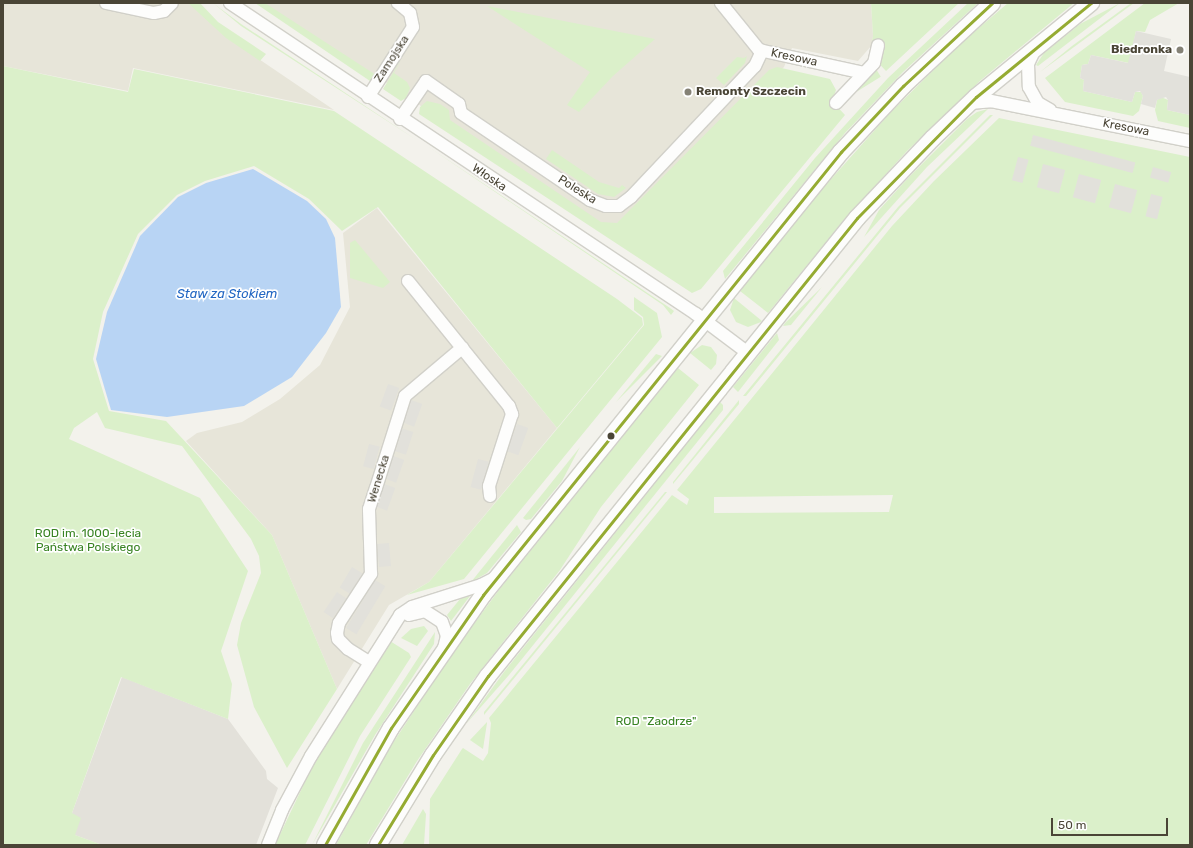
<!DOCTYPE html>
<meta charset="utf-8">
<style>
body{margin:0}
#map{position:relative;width:1193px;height:848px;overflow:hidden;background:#f3f2ec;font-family:Rubik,sans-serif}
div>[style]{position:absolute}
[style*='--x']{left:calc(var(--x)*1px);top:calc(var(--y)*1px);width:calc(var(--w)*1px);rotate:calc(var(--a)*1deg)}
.residential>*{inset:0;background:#e7e5d9}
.industrial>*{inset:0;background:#e3e1da}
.green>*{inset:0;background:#dbf0ca;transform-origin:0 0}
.parking>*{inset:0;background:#e2e1db;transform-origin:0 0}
.water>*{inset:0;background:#b8d4f4}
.roads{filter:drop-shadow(1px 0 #d1d0c9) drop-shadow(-1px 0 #d1d0c9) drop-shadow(0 1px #d1d0c9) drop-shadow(0 -1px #d1d0c9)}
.minor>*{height:12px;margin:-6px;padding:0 6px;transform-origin:6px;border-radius:6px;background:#fdfdfc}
.tertiary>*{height:16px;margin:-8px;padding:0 8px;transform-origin:8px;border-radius:8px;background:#fdfdfc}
.bus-1>*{height:3px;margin:-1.5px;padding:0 1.5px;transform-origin:1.5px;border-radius:1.5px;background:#95ab32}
.dots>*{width:11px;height:11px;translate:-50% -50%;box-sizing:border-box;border:2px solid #fff;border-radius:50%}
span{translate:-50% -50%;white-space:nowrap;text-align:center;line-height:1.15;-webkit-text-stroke:3.5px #fff;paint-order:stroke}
.poi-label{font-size:12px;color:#4a4536;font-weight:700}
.right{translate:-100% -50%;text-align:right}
.left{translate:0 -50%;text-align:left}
.street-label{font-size:12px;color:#4a4536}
.park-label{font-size:12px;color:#388322}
.water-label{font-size:13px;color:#2367c3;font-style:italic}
.frame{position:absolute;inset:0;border:4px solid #4a4536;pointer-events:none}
.scale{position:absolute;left:1051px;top:818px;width:117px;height:18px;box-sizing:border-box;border:2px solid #4a4536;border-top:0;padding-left:5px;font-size:12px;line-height:14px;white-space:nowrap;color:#4a4536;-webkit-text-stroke:3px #fff;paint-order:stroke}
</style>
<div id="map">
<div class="residential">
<i style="clip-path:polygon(3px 3px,190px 3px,231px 40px,334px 110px,133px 68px,128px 91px,3px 66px)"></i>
<i style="clip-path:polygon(262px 3px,871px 3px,873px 36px,872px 45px,858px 61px,792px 48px,784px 67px,638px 211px,608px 232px,375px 75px)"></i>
<i style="clip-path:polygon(377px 208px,557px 428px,429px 582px,389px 605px,337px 689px,272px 535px,186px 441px,197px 433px,242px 422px,280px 399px,320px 365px,350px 307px,343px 233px)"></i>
</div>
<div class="industrial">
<i style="clip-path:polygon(122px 677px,228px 719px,266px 771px,267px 779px,278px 788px,256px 845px,102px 845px,75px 835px,72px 813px)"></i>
</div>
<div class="green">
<i style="clip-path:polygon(188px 3px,200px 3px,218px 22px,266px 54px,260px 61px,226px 38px)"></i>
<i style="clip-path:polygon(213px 3px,241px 24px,418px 141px,241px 26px)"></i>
<i style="clip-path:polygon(255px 3px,265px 3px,376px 75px,370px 81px)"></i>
<i style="clip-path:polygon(871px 3px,959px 3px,886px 71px,870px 54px,873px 36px)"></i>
<i style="clip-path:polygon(968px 3px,978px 3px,903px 72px,845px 133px,725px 279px,723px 271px,815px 158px,888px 78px)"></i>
<i style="clip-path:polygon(1008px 3px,1074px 3px,981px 80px,907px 151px,844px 220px,768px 313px,740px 291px,824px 187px,890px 113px,959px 45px)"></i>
<i style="clip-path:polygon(1120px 3px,1038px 66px,1036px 65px,1044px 53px,1080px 24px)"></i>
<i style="clip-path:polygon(1131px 3px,1134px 3px,1040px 72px,1072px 46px)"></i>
<i style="clip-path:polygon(1145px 3px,1179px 3px,1150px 20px,1145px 32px,1136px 31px,1129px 63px,1091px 55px,1088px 64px,1082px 65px,1080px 78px,1084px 80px,1083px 91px,1132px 102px,1135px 92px,1141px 92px,1143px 96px,1139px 111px,1133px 116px,1065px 102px,1045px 78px)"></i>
<i style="clip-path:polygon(487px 6px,640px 36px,655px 39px,613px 76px,579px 112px,567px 105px,590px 72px)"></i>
<i style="clip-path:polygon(747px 56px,745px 63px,724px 85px,716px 78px,737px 57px,744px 58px)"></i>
<i style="clip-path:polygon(401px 60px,394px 73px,407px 82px,410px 88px,406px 98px,401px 101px,383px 89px)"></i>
<i style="clip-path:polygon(3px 66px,128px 92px,134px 69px,334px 111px,617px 299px,642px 318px,643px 325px,557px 428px,378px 207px,342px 231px,309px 199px,254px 166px,205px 181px,177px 195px,138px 234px,103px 312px,93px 359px,109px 411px,166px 421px,272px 535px,337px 689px,287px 768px,254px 707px,237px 645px,241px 623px,261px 573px,259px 556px,251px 539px,182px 446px,105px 428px,97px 412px,74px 428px,69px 439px,200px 498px,248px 571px,221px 651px,232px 684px,228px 719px,121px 677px,72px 813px,81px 818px,75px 835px,102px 845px,3px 845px)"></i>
<i style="clip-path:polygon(777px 67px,830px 79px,836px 90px,832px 101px,845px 115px,701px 289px,692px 293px,419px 114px,420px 107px,427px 101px,440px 104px,449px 110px,450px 120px,601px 222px,617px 223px,769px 70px)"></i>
<i style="left:876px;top:69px;width:9px;height:49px;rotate:58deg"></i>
<i style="clip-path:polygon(1161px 97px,1168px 100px,1167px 110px,1190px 115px,1190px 128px,1158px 121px,1155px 110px,1157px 100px)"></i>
<i style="clip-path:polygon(988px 109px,927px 167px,864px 237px,879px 210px,909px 177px,967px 119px,977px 112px)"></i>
<i style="clip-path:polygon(990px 115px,993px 115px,900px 208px,746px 396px,743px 396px,898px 207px)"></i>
<i style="clip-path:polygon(evenodd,999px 118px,1190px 157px,1190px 845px,429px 845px,430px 799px,462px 749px,463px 748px,483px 761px,488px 753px,491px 723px,489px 718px,672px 495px,687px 505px,689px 499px,677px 490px,892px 226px,934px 181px,999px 118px,893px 495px,889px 512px,714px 513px,714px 497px,893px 495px)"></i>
<i style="clip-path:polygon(427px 146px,670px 308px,674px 311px,671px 315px,663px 305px)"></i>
<i style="clip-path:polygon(552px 150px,599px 182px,619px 188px,622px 185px,626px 188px,614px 197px,598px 194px,546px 159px)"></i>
<i style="clip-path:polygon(355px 240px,390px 282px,383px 288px,350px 278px,350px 243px)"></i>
<i style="clip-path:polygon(822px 287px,791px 325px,783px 326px,785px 323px)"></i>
<i style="clip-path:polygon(634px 297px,657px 313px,662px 337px,464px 579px,407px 595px,429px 582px,644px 325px,643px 317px,634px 310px)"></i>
<i style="clip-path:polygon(734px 298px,762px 321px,761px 322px,748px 327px,736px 322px,730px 310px)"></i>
<i style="clip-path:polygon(777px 333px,779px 340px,738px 392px,733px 387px)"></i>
<i style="clip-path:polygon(702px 345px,711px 347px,717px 355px,716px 364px,711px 370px,690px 353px)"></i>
<i style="clip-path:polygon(656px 354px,662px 356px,616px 402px)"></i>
<i style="clip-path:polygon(678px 368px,699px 385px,601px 507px,560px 570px,470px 684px,417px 761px,366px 845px,336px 845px,387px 752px,451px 655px,499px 590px)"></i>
<i style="clip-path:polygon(739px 400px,739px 404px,673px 484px,673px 482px)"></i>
<i style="clip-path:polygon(720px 402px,723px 405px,723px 410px,509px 675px,466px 724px,504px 672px)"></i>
<i style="clip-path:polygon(580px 447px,562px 481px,531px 519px,526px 520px,523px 518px)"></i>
<i style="clip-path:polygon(665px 492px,667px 492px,484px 715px,484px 712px)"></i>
<i style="clip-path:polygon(517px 525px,521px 532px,487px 573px,471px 582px)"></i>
<i style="clip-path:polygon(470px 596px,451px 621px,447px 615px,460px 599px)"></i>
<i style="clip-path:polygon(424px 626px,428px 631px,417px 646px,401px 638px,411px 629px)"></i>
<i style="clip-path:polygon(435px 632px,434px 644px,375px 735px,312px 845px,363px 743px)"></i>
<i style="clip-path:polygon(390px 641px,409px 653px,411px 657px,360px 736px,305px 845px,275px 845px,312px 767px)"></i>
<i style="clip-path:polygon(487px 722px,487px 723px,483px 749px,470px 740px)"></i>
<i style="clip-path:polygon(423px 809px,426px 814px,424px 845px,402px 845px)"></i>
</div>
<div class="parking">
<i style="clip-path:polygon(1136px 31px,1171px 39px,1164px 71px,1190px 77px,1190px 115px,1167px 110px,1168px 100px,1166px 97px,1157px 100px,1155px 108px,1141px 104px,1143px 96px,1140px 91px,1135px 92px,1132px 102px,1083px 91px,1084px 80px,1080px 78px,1082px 65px,1088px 64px,1091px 55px,1128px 63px)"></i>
<i style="left:1033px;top:135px;width:106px;height:11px;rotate:15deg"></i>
<i style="left:1018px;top:157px;width:11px;height:24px;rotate:15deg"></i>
<i style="left:1043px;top:164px;width:23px;height:24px;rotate:15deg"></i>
<i style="left:1153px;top:167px;width:19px;height:11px;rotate:16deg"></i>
<i style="left:1079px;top:174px;width:23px;height:24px;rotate:15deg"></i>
<i style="left:1115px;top:184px;width:23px;height:24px;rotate:15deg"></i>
<i style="left:1151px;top:194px;width:12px;height:23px;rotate:14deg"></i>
<i style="left:388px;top:384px;width:12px;height:24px;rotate:20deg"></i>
<i style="left:411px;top:400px;width:12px;height:24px;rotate:20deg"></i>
<i style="left:517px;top:424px;width:12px;height:29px;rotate:20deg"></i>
<i style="left:401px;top:428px;width:13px;height:24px;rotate:18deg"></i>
<i style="left:369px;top:444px;width:11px;height:23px;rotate:15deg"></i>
<i style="left:393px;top:456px;width:12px;height:24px;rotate:20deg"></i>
<i style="left:478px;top:459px;width:11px;height:29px;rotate:15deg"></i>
<i style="left:384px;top:484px;width:12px;height:24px;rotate:20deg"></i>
<i style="left:389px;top:543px;width:23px;height:12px;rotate:85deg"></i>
<i style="left:352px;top:567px;width:12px;height:24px;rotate:31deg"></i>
<i style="left:375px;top:580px;width:12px;height:56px;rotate:31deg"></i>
<i style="left:337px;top:592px;width:11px;height:24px;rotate:34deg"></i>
</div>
<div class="water">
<i style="clip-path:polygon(253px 169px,307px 201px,326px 219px,335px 238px,341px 307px,326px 333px,292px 377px,244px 406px,167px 417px,111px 410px,96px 359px,107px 312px,140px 236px,178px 197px,206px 183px)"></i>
</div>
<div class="roads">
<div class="minor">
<i style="--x:106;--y:3;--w:49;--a:11.8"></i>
<i style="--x:154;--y:13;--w:10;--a:-11"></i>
<i style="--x:164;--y:11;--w:11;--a:-45"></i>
<i style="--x:230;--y:3;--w:560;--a:33.72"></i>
<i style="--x:696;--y:314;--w:65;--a:36.9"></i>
<i style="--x:721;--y:3;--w:60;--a:51"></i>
<i style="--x:759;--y:50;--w:107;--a:12.4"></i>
<i style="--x:1034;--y:51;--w:14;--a:115"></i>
<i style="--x:1028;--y:64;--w:23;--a:88"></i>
<i style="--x:1029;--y:87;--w:18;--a:61"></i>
<i style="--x:1038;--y:103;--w:14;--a:30"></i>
<i style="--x:368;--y:97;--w:83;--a:-57.3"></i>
<i style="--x:413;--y:27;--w:14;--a:-102"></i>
<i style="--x:410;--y:13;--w:16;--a:-140"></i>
<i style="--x:836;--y:103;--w:55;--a:-46.5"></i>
<i style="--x:874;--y:63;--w:18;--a:-77"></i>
<i style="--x:970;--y:103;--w:21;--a:-5"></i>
<i style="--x:991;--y:101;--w:203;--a:11.4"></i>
<i style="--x:400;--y:119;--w:46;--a:-55.6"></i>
<i style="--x:426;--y:81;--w:40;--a:34.9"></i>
<i style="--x:459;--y:104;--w:9;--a:77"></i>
<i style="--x:461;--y:113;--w:156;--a:34"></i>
<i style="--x:590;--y:200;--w:17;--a:21"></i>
<i style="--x:606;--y:206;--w:13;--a:0"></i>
<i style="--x:619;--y:206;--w:15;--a:-37"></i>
<i style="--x:631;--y:197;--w:180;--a:-46.6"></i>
<i style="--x:755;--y:66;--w:17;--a:-65"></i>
<i style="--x:408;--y:281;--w:161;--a:51.1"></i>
<i style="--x:509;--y:406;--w:9;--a:69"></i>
<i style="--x:512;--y:414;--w:76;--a:107.7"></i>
<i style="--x:489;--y:486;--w:10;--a:84"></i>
<i style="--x:409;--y:615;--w:16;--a:-14"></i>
<i style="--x:425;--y:611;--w:20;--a:33"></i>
<i style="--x:442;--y:622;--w:15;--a:70"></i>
<i style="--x:447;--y:636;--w:12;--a:104"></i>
<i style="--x:369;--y:662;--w:25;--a:-148"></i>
<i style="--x:348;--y:649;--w:14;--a:-135"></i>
<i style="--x:338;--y:639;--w:6;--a:-99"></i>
<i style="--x:337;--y:633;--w:10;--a:-79"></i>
<i style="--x:339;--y:623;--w:59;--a:-56.9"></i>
<i style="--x:371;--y:574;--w:65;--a:-91.8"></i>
<i style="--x:369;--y:509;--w:22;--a:-72"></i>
<i style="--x:376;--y:488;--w:96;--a:-72.5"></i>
<i style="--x:405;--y:396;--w:75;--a:-40.1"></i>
<i style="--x:268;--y:845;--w:38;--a:-68"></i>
<i style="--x:282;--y:810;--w:61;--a:-61.8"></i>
<i style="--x:311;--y:756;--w:167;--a:-57.7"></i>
<i style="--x:400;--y:615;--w:14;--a:-34"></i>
<i style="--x:412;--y:607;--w:72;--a:-17.7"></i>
<i style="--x:481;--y:585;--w:16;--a:-27"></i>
</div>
<div class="tertiary">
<i style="--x:325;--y:845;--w:134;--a:-60.6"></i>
<i style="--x:391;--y:728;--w:162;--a:-55.3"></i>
<i style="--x:483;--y:595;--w:570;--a:-51.06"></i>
<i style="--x:841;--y:152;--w:91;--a:-46.8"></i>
<i style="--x:903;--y:86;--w:122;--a:-43"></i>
<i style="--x:378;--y:845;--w:105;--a:-58.6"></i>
<i style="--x:433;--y:755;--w:96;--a:-55.2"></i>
<i style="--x:488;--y:676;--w:588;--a:-51.14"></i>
<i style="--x:857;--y:218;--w:110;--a:-46.5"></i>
<i style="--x:933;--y:138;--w:59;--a:-43.6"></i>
<i style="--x:976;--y:97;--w:149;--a:-39.3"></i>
</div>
</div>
<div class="bus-1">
<i style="--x:325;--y:845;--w:134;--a:-60.6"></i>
<i style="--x:391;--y:728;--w:162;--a:-55.3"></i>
<i style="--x:483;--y:595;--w:570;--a:-51.06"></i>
<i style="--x:841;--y:152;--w:91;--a:-46.8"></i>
<i style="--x:903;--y:86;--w:122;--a:-43"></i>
<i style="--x:378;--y:845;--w:105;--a:-58.6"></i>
<i style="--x:433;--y:755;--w:96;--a:-55.2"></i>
<i style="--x:488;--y:676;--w:588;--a:-51.14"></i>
<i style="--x:857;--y:218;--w:170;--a:-45.5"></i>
<i style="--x:976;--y:97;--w:149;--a:-39.3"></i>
</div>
<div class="dots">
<i style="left:1180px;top:50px;background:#858276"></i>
<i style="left:688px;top:92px;background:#858276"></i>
<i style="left:611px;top:436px;background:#4a4536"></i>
</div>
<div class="poi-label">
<span class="right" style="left:1172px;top:50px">Biedronka</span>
<span class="left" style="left:696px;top:92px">Remonty Szczecin</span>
</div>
<div class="street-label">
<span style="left:794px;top:58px;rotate:12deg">Kresowa</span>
<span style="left:392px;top:59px;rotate:-57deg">Zamojska</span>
<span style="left:1126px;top:128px;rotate:11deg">Kresowa</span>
<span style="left:489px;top:178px;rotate:34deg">Włoska</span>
<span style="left:577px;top:190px;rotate:32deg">Poleska</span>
<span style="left:379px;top:479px;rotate:-73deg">Wenecka</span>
</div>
<div class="park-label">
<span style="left:88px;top:541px">ROD im. 1000-lecia<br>Państwa Polskiego</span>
<span style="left:656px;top:722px">ROD "Zaodrze"</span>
</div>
<div class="water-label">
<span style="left:227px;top:294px">Staw za Stokiem</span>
</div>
<div class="frame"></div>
<div class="scale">50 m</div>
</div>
